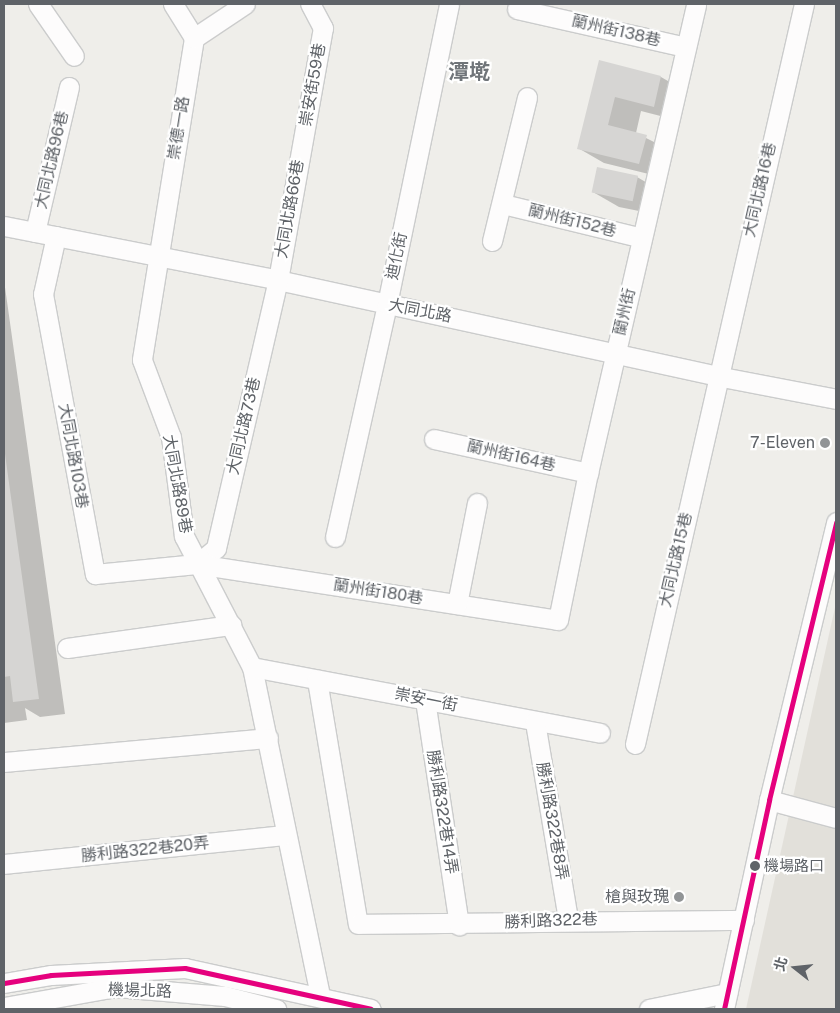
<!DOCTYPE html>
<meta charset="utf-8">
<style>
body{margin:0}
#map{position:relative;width:840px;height:1013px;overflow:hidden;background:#efeeea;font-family:"Public Sans","Noto Sans TC",sans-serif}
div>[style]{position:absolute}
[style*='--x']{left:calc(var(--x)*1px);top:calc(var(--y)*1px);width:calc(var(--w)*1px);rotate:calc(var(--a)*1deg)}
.education>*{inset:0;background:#e2e0da}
.shadow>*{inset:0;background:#0003}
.building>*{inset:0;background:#d6d5d3;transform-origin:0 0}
.roads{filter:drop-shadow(1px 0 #cbcccc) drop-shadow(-1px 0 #cbcccc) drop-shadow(0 1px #cbcccc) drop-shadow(0 -1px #cbcccc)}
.minor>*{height:19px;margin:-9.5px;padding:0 9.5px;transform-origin:9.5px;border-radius:9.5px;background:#fdfcfc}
.bus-1>*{height:5px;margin:-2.5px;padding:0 2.5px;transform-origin:2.5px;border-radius:2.5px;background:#e5007d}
.dots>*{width:14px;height:14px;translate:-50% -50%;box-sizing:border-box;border:2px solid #fff;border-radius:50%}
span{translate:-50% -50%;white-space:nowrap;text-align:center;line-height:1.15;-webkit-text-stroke:4.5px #fff;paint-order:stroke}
.bus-label{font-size:15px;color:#5f6368}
.left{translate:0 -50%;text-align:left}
.street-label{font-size:16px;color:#5f6368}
.poi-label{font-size:16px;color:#5f6368}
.right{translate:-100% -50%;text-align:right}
.district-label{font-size:21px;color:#70757a;font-weight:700}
.frame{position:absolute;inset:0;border:5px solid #5f6368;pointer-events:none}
.north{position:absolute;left:770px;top:943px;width:50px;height:50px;-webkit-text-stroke:4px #fff;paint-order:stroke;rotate:286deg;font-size:14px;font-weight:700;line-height:20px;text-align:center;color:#5f6368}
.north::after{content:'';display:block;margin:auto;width:18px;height:22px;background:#5f6368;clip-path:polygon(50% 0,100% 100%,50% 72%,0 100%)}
</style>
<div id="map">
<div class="education">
<i style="clip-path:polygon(836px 603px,836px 1009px,746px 1009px)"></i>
</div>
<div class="shadow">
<i style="clip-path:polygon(600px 62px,661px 77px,687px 92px,680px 121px,641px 111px,636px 133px,672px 151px,665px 178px,604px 163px,578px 148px)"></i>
<i style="clip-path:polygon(637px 177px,663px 192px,659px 215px,619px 207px,593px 192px)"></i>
<i style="clip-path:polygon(4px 280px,65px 714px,40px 717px,25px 708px,27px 720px,4px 723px)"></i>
</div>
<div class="building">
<i style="clip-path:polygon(599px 60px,661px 76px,654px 107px,615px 97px,608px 125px,647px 135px,639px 164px,577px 149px)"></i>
<i style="left:597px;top:167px;width:42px;height:26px;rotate:12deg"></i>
<i style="clip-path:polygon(5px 454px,39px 699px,13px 702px,10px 676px,4px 677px)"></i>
</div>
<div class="roads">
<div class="minor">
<i style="--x:38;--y:4;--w:63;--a:55.3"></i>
<i style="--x:173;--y:4;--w:40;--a:58"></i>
<i style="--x:194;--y:38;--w:326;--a:99.2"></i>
<i style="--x:142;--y:360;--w:82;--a:69.4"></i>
<i style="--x:171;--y:437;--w:100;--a:82.5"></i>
<i style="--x:184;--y:536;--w:148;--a:62.6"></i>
<i style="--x:252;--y:667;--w:336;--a:78.3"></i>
<i style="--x:517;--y:9;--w:173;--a:12.7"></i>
<i style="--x:194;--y:38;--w:61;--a:-33.7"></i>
<i style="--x:503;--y:204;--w:143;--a:13.7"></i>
<i style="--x:4;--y:226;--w:279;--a:11.1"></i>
<i style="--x:278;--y:280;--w:449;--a:12.3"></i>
<i style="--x:717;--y:376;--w:121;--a:10.9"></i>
<i style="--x:35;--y:232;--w:149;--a:-76.8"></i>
<i style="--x:56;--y:236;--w:59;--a:102.6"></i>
<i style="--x:43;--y:294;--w:285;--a:79.5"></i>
<i style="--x:95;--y:574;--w:102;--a:-5.6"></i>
<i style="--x:197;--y:564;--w:365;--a:8.8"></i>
<i style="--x:558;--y:620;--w:150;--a:-78.5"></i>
<i style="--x:588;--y:473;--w:481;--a:-77"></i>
<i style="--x:492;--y:241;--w:148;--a:-76.3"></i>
<i style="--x:434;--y:439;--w:158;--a:12.4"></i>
<i style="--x:335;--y:537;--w:239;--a:-77.4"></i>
<i style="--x:387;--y:304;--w:306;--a:-78.3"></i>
<i style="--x:197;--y:564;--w:25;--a:-40"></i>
<i style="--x:216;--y:548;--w:275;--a:-77"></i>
<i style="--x:278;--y:280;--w:256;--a:-79.9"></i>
<i style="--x:323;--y:28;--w:27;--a:-118"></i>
<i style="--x:457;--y:604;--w:103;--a:-78.8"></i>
<i style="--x:67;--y:648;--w:166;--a:-8"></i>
<i style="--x:252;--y:667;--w:354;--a:10.7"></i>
<i style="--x:317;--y:680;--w:247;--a:80.5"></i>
<i style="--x:358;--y:924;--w:386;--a:-0.6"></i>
<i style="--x:425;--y:700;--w:228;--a:81.4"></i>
<i style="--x:535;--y:722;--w:201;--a:80.5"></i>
<i style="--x:635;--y:744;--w:759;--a:-77.14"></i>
<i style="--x:4;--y:762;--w:265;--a:-5.2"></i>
<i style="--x:769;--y:800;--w:69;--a:15"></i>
<i style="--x:4;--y:864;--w:282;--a:-5.9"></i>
<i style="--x:4;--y:983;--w:48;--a:-9.7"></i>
<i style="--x:51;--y:975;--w:134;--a:-3"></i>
<i style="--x:185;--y:968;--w:190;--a:12.4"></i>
<i style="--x:4;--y:1007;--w:114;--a:-10.1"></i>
<i style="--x:116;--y:987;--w:109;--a:4.7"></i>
<i style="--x:225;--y:996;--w:53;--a:14.3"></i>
<i style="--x:649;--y:1009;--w:80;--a:-11.6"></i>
<i style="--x:724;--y:1009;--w:214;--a:-77.8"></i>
<i style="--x:769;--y:800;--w:286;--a:-76.4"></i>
</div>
</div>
<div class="bus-1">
<i style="--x:4;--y:983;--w:48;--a:-9.7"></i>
<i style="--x:51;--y:975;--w:134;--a:-3"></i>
<i style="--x:185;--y:968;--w:190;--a:12.4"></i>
<i style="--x:724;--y:1009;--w:214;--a:-77.8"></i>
<i style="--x:769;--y:800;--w:286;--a:-76.4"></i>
</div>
<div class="dots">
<i style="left:825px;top:443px;background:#919496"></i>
<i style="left:755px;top:866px;background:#5f6368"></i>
<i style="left:679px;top:897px;background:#919496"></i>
</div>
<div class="bus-label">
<span class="left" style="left:764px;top:866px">機場路口</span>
</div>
<div class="street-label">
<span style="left:616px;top:31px;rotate:13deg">蘭州街138巷</span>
<span style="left:313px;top:85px;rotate:-80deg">崇安街59巷</span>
<span style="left:179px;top:128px;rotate:-81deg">崇德一路</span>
<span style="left:52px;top:160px;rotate:-77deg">大同北路96巷</span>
<span style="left:760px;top:190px;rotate:-77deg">大同北路16巷</span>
<span style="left:290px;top:209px;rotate:-80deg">大同北路66巷</span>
<span style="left:572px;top:221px;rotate:14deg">蘭州街152巷</span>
<span style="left:397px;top:256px;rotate:-78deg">迪化街</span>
<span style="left:420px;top:311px;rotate:11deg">大同北路</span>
<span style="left:625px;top:312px;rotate:-77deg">蘭州街</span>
<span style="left:244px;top:426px;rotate:-77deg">大同北路73巷</span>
<span style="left:73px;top:456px;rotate:80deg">大同北路103巷</span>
<span style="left:511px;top:456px;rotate:13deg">蘭州街164巷</span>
<span style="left:177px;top:484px;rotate:80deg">大同北路89巷</span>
<span style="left:676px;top:560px;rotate:-77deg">大同北路15巷</span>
<span style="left:378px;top:592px;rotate:9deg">蘭州街180巷</span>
<span style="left:426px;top:700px;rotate:11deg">崇安一街</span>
<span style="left:442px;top:812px;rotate:81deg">勝利路322巷14弄</span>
<span style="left:552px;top:821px;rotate:80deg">勝利路322巷8弄</span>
<span style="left:145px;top:850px;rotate:-6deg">勝利路322巷20弄</span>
<span style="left:551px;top:921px;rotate:-2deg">勝利路322巷</span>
<span style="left:140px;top:991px;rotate:2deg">機場北路</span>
</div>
<div class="poi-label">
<span class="right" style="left:815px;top:443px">7-Eleven</span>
<span class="right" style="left:669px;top:897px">槍與玫瑰</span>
</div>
<div class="district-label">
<span style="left:469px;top:72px">潭墘</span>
</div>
<div class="frame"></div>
<div class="north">北</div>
</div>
